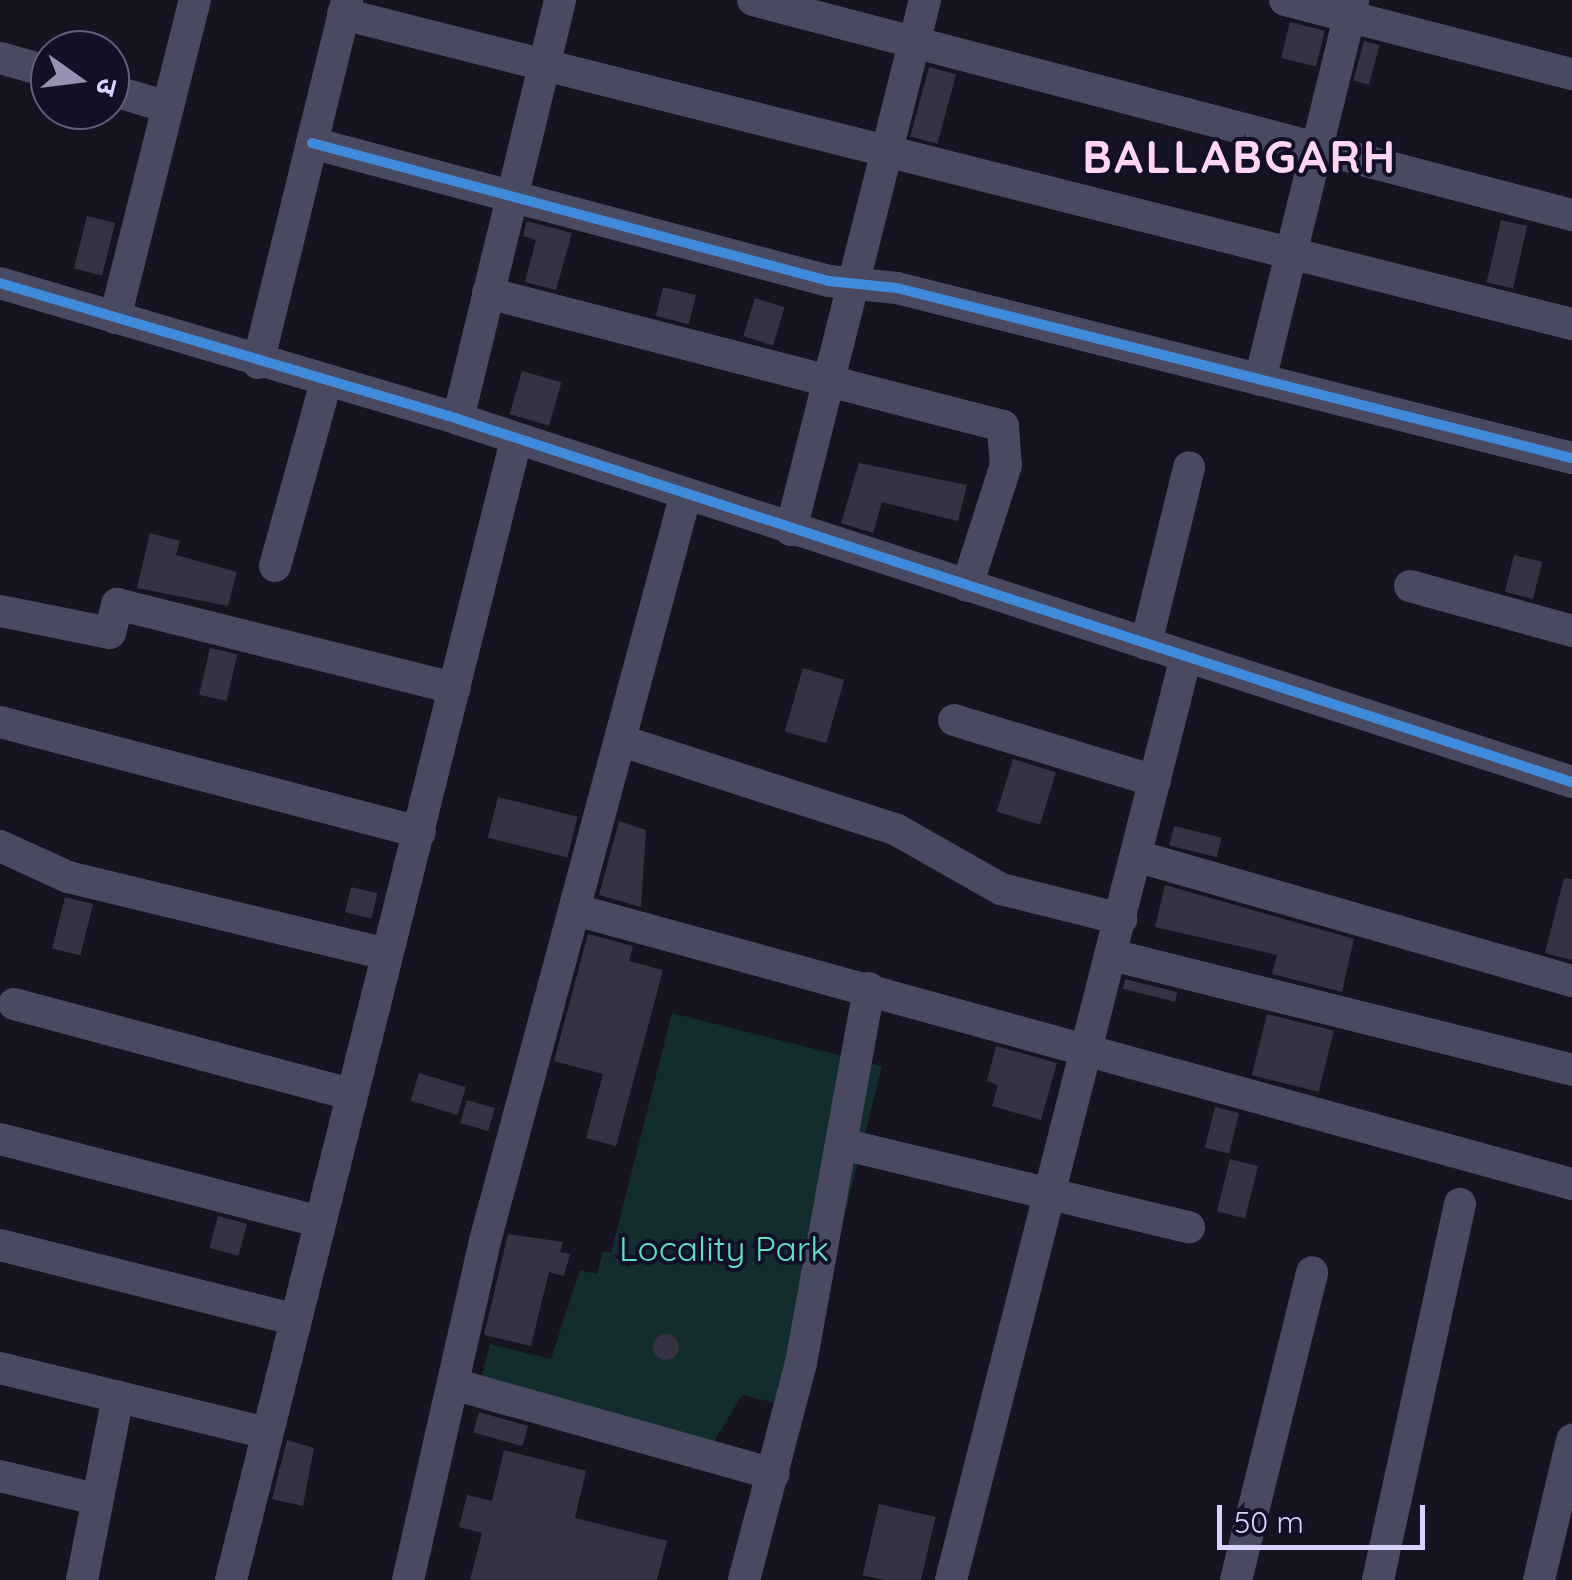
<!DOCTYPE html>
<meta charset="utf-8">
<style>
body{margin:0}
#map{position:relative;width:1572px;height:1580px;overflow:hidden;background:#161421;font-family:Quicksand,"Noto Sans Devanagari",sans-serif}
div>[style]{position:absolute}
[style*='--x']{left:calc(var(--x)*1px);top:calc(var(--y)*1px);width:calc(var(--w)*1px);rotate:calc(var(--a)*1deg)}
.green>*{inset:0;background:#132c2d}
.building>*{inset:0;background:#343243;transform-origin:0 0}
.round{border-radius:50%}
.minor>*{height:32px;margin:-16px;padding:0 16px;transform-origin:16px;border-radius:16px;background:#4a4962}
.cycleway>*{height:10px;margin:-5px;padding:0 5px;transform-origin:5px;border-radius:5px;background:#408adc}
span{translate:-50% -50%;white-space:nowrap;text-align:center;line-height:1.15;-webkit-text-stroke:8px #130f26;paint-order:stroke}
.park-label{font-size:35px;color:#5fe0c0}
.district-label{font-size:45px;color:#ffd6f0;font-weight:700;letter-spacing:2.5px}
.north{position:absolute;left:30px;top:30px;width:100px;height:100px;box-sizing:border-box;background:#130f26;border:2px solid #625e7d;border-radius:50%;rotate:104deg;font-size:28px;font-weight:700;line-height:40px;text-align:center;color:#d9d4ff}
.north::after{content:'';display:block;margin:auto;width:35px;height:45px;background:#9591b1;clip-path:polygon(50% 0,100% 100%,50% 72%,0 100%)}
.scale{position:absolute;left:1217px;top:1505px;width:208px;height:45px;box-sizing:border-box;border:5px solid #d9d4ff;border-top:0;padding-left:12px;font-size:30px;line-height:35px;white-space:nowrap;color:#d9d4ff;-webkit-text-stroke:8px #130f26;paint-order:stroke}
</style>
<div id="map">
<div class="green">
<i style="clip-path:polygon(672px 1013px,882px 1066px,796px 1408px,742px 1395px,710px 1448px,478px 1391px,490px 1344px,551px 1359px,580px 1270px,597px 1274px,603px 1251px,611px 1253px)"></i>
</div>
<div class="building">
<i style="left:1290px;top:22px;width:36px;height:37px;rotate:14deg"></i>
<i style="left:1364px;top:41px;width:16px;height:41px;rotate:15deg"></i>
<i style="left:929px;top:67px;width:28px;height:72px;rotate:15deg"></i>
<i style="left:87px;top:216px;width:29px;height:54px;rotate:14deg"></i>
<i style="left:1501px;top:220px;width:27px;height:64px;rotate:13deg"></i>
<i style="clip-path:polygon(527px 221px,572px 233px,556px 290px,525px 282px,536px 240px,523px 236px)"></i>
<i style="left:663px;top:287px;width:34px;height:30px;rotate:14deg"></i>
<i style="left:755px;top:298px;width:31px;height:40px;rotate:17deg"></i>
<i style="left:522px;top:371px;width:41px;height:45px;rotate:16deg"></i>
<i style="clip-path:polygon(859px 463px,967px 485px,958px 521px,882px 502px,873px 533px,841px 523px)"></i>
<i style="clip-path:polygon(150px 533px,180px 541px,176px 555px,237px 572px,228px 606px,137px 588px)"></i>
<i style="left:1514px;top:555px;width:29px;height:38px;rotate:14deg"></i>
<i style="left:210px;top:648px;width:28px;height:48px;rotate:13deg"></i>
<i style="left:803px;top:668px;width:43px;height:66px;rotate:16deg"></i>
<i style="left:1013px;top:759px;width:45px;height:55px;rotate:17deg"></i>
<i style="left:498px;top:797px;width:82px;height:42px;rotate:14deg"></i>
<i style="clip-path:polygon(619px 821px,646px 830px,641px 907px,599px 895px)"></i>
<i style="left:1174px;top:826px;width:49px;height:20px;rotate:14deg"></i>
<i style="clip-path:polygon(1564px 878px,1572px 879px,1572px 960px,1545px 953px)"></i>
<i style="clip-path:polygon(1165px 885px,1354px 939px,1342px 992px,1272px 974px,1277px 955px,1155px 927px)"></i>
<i style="left:351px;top:887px;width:27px;height:26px;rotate:13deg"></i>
<i style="left:65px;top:897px;width:29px;height:53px;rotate:14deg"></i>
<i style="clip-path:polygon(588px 934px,633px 946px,629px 961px,663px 970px,616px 1146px,586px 1138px,603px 1074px,554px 1061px)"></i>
<i style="left:1125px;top:979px;width:54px;height:10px;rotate:14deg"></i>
<i style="left:1267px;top:1014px;width:69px;height:63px;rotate:14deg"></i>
<i style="clip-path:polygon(996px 1046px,1057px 1063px,1041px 1120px,992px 1106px,998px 1085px,987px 1081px)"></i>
<i style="left:419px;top:1073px;width:49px;height:29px;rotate:17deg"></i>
<i style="left:467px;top:1100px;width:29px;height:24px;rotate:16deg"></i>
<i style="left:1215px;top:1107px;width:25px;height:42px;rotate:14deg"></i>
<i style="left:1230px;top:1159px;width:29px;height:54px;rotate:14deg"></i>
<i style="left:218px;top:1216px;width:30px;height:33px;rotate:15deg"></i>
<i style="clip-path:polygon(508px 1234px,563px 1242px,560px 1252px,570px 1254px,564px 1276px,549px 1272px,531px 1346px,484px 1335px)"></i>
<i class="round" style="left:653px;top:1334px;width:26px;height:26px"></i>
<i style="left:479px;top:1412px;width:51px;height:21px;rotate:16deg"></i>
<i style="clip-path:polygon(287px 1440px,314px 1448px,303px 1506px,272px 1499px)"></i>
<i style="clip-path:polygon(504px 1450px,586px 1471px,575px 1518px,667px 1541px,657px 1580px,470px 1580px,482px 1533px,459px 1527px,467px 1495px,492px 1501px)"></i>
<i style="left:879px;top:1504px;width:58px;height:73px;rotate:13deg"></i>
</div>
<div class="minor">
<i style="--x:753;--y:0;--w:847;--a:14.71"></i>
<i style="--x:1285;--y:0;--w:296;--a:14.5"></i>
<i style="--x:343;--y:14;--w:1267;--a:14.16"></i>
<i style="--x:0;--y:58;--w:52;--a:15.6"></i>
<i style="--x:110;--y:90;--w:60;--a:16.3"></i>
<i style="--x:312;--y:143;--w:535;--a:14.95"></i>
<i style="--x:829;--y:281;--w:68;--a:5.9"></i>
<i style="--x:897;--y:288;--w:696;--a:14.14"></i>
<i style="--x:0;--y:283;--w:478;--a:16.5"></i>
<i style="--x:458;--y:419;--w:1172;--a:18.05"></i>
<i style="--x:488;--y:293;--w:532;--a:14.48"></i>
<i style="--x:1003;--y:426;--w:39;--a:86"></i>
<i style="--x:1006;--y:465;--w:127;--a:107.9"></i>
<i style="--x:115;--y:318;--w:328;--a:-75.9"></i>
<i style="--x:258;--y:363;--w:374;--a:-76.2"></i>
<i style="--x:1260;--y:380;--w:391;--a:-76.2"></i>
<i style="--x:458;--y:419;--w:431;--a:-76.3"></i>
<i style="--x:791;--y:530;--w:547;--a:-75.81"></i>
<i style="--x:275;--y:566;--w:191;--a:-74.5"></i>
<i style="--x:1410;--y:586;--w:168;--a:15.5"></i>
<i style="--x:0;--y:611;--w:112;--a:11.3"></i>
<i style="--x:110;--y:633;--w:30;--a:-76"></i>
<i style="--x:117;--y:604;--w:348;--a:14"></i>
<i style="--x:1146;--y:644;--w:182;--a:-76.3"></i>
<i style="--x:954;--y:720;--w:210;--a:16.9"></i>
<i style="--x:0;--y:722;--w:434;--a:14.7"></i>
<i style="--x:622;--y:741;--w:289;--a:17.9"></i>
<i style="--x:897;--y:830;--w:120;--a:29.6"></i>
<i style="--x:1001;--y:889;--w:124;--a:14"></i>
<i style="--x:0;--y:846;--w:75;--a:24.5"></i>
<i style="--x:68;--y:877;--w:328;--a:13.6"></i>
<i style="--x:1136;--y:856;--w:454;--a:16"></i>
<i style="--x:576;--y:910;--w:1033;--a:15.38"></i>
<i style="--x:1112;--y:955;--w:474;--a:14"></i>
<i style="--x:14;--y:1004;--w:349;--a:15"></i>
<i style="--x:0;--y:1139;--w:331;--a:14.5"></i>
<i style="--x:842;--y:1144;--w:357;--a:13.5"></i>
<i style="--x:0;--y:1245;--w:305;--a:14.2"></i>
<i style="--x:0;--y:1368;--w:274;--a:13.7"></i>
<i style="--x:453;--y:1384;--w:333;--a:15.7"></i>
<i style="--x:0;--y:1476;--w:98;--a:13.6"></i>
<i style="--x:82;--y:1580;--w:187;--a:-78.9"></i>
<i style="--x:231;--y:1580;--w:1175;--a:-75.96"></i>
<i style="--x:408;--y:1580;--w:348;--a:-77.2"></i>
<i style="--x:485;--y:1241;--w:770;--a:-74.95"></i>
<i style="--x:744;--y:1580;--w:224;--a:-75.3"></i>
<i style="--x:801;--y:1363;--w:381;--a:-79.7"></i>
<i style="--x:951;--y:1580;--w:952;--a:-75.72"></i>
<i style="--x:1236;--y:1580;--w:317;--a:-76.1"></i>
<i style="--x:1378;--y:1580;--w:385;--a:-77.7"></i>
<i style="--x:1539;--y:1580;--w:144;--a:-76.7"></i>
</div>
<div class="cycleway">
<i style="--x:312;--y:143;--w:535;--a:14.95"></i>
<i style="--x:829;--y:281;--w:68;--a:5.9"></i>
<i style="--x:897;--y:288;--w:696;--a:14.14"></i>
<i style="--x:0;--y:283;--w:478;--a:16.5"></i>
<i style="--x:458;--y:419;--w:1172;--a:18.05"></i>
</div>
<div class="park-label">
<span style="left:724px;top:1248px">Locality Park</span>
</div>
<div class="district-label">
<span style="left:1240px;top:157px">BALLABGARH</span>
</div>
<div class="north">उ</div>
<div class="scale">50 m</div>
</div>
